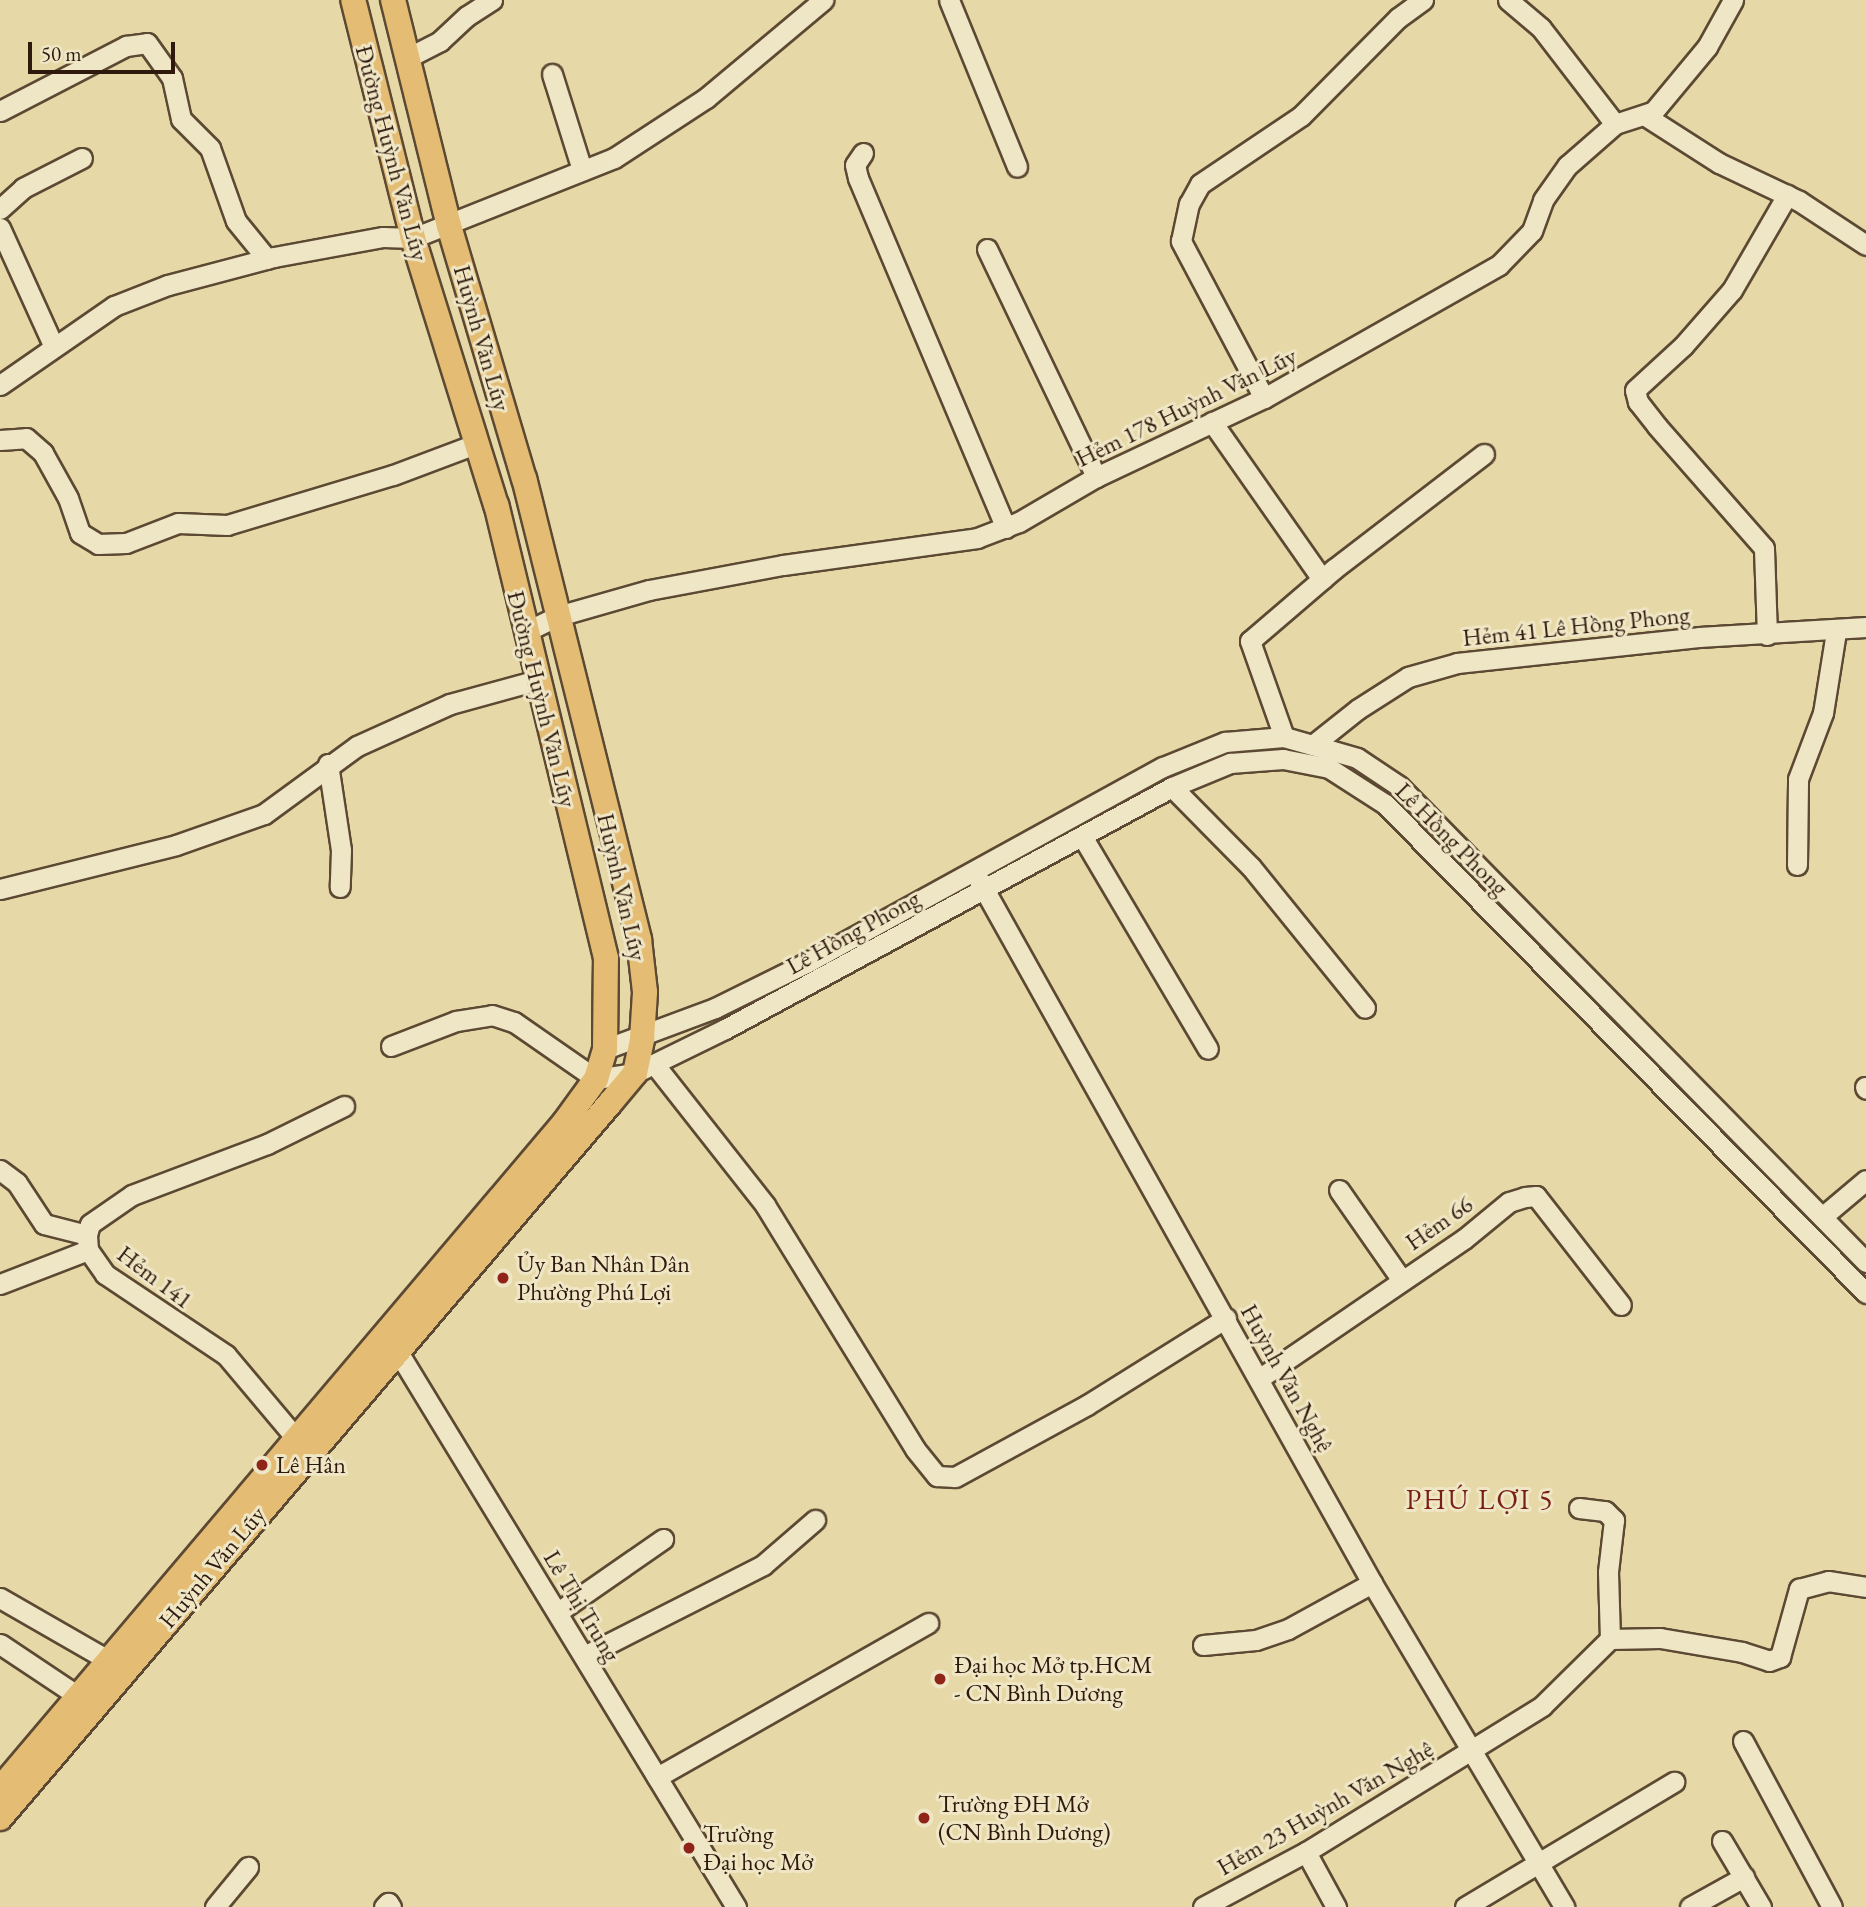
<!DOCTYPE html>
<meta charset="utf-8">
<style>
body{margin:0}
#map{position:relative;width:1866px;height:1907px;overflow:hidden;background:#e7d9a7;font-family:"EB Garamond",serif}
div>[style]{position:absolute}
[style*='--x']{left:calc(var(--x)*1px);top:calc(var(--y)*1px);width:calc(var(--w)*1px);rotate:calc(var(--a)*1deg)}
.roads{filter:drop-shadow(2px 0 #5c4933) drop-shadow(-2px 0 #5c4933) drop-shadow(0 2px #5c4933) drop-shadow(0 -2px #5c4933)}
.minor>*{height:19px;margin:-9.5px;padding:0 9.5px;transform-origin:9.5px;border-radius:9.5px;background:#efe6c6}
.major>*{height:24px;margin:-12px;padding:0 12px;transform-origin:12px;border-radius:12px;background:#e4bc74}
.dots>*{width:19px;height:19px;translate:-50% -50%;box-sizing:border-box;border:4px solid #efe6c6;border-radius:50%}
span{translate:-50% -50%;white-space:nowrap;text-align:center;line-height:1.15;-webkit-text-stroke:6px #efe6c6;paint-order:stroke}
.street-label{font-size:24px;color:#2e190c}
.poi-label{font-size:24px;color:#2e190c}
.left{translate:0 -50%;text-align:left}
.quarter-label{font-size:28px;color:#7a1f14;letter-spacing:2px}
.scale{position:absolute;left:28px;top:42px;width:147px;height:32px;box-sizing:border-box;border:4px solid #2e190c;border-top:0;padding-left:9px;font-size:21px;line-height:24px;white-space:nowrap;color:#2e190c;-webkit-text-stroke:5px #efe6c6;paint-order:stroke}
</style>
<div id="map">
<div class="roads">
<div class="minor">
<i style="--x:949;--y:0;--w:180;--a:67.8"></i>
<i style="--x:1508;--y:0;--w:43;--a:40.3"></i>
<i style="--x:1541;--y:28;--w:121;--a:52.4"></i>
<i style="--x:409;--y:57;--w:35;--a:-27"></i>
<i style="--x:440;--y:41;--w:37;--a:-43"></i>
<i style="--x:467;--y:16;--w:30;--a:-33"></i>
<i style="--x:552;--y:74;--w:101;--a:72.6"></i>
<i style="--x:0;--y:111;--w:142;--a:-27.3"></i>
<i style="--x:126;--y:46;--w:21;--a:-8"></i>
<i style="--x:147;--y:43;--w:43;--a:54.5"></i>
<i style="--x:172;--y:78;--w:42;--a:77.6"></i>
<i style="--x:181;--y:119;--w:41;--a:45"></i>
<i style="--x:210;--y:148;--w:77;--a:70.4"></i>
<i style="--x:236;--y:221;--w:49;--a:50.8"></i>
<i style="--x:1644;--y:115;--w:89;--a:32.6"></i>
<i style="--x:1719;--y:163;--w:89;--a:25.4"></i>
<i style="--x:1799;--y:201;--w:80;--a:33.3"></i>
<i style="--x:863;--y:153;--w:14;--a:124"></i>
<i style="--x:855;--y:165;--w:13;--a:77"></i>
<i style="--x:858;--y:178;--w:380;--a:67.1"></i>
<i style="--x:0;--y:209;--w:31;--a:-42"></i>
<i style="--x:23;--y:188;--w:66;--a:-27"></i>
<i style="--x:0;--y:228;--w:128;--a:65.6"></i>
<i style="--x:987;--y:249;--w:253;--a:64.4"></i>
<i style="--x:0;--y:385;--w:139;--a:-34.7"></i>
<i style="--x:114;--y:306;--w:58;--a:-21.3"></i>
<i style="--x:168;--y:285;--w:110;--a:-14.8"></i>
<i style="--x:274;--y:257;--w:111;--a:-10.4"></i>
<i style="--x:383;--y:237;--w:30;--a:2"></i>
<i style="--x:413;--y:238;--w:216;--a:-21.7"></i>
<i style="--x:614;--y:158;--w:110;--a:-33.1"></i>
<i style="--x:706;--y:98;--w:153;--a:-39.9"></i>
<i style="--x:1264;--y:398;--w:178;--a:-117.9"></i>
<i style="--x:1181;--y:241;--w:38;--a:-78"></i>
<i style="--x:1189;--y:204;--w:23;--a:-61"></i>
<i style="--x:1200;--y:184;--w:122;--a:-34"></i>
<i style="--x:1301;--y:116;--w:138;--a:-45.3"></i>
<i style="--x:1398;--y:18;--w:31;--a:-36"></i>
<i style="--x:1212;--y:422;--w:192;--a:55"></i>
<i style="--x:0;--y:440;--w:26;--a:-4"></i>
<i style="--x:26;--y:438;--w:23;--a:41"></i>
<i style="--x:43;--y:453;--w:51;--a:60.9"></i>
<i style="--x:68;--y:498;--w:37;--a:71"></i>
<i style="--x:80;--y:533;--w:21;--a:31"></i>
<i style="--x:98;--y:544;--w:28;--a:-2"></i>
<i style="--x:126;--y:543;--w:56;--a:-21"></i>
<i style="--x:178;--y:523;--w:49;--a:2.3"></i>
<i style="--x:227;--y:525;--w:173;--a:-16.8"></i>
<i style="--x:393;--y:475;--w:91;--a:-20.6"></i>
<i style="--x:525;--y:632;--w:37;--a:-26"></i>
<i style="--x:558;--y:616;--w:95;--a:-15.9"></i>
<i style="--x:649;--y:590;--w:136;--a:-10.6"></i>
<i style="--x:783;--y:565;--w:196;--a:-7.9"></i>
<i style="--x:977;--y:538;--w:45;--a:-20.9"></i>
<i style="--x:1019;--y:522;--w:89;--a:-30.3"></i>
<i style="--x:1096;--y:477;--w:186;--a:-25.2"></i>
<i style="--x:1264;--y:398;--w:270;--a:-29.5"></i>
<i style="--x:1499;--y:265;--w:47;--a:-45.9"></i>
<i style="--x:1532;--y:231;--w:33;--a:-70"></i>
<i style="--x:1543;--y:200;--w:42;--a:-54.8"></i>
<i style="--x:1567;--y:166;--w:64;--a:-41.2"></i>
<i style="--x:1615;--y:124;--w:40;--a:-18"></i>
<i style="--x:1653;--y:112;--w:85;--a:-50.3"></i>
<i style="--x:1707;--y:47;--w:54;--a:-61"></i>
<i style="--x:1767;--y:635;--w:87;--a:-92"></i>
<i style="--x:1764;--y:548;--w:162;--a:-131.3"></i>
<i style="--x:1657;--y:426;--w:31;--a:-128"></i>
<i style="--x:1638;--y:402;--w:12;--a:-104"></i>
<i style="--x:1635;--y:390;--w:65;--a:-42.5"></i>
<i style="--x:1683;--y:346;--w:74;--a:-48.8"></i>
<i style="--x:1732;--y:290;--w:110;--a:-59.9"></i>
<i style="--x:1284;--y:737;--w:102;--a:-109.5"></i>
<i style="--x:1250;--y:641;--w:111;--a:-40.6"></i>
<i style="--x:1334;--y:569;--w:189;--a:-37.5"></i>
<i style="--x:1314;--y:744;--w:56;--a:-38.5"></i>
<i style="--x:1358;--y:709;--w:59;--a:-32.6"></i>
<i style="--x:1408;--y:677;--w:51;--a:-15.9"></i>
<i style="--x:1457;--y:663;--w:243;--a:-6.1"></i>
<i style="--x:1699;--y:637;--w:167;--a:-3.4"></i>
<i style="--x:328;--y:764;--w:87;--a:81.4"></i>
<i style="--x:341;--y:850;--w:37;--a:92"></i>
<i style="--x:1172;--y:787;--w:112;--a:45.4"></i>
<i style="--x:1251;--y:867;--w:181;--a:51"></i>
<i style="--x:1082;--y:836;--w:247;--a:59.4"></i>
<i style="--x:1797;--y:865;--w:86;--a:-89.3"></i>
<i style="--x:1798;--y:779;--w:71;--a:-69.3"></i>
<i style="--x:1823;--y:713;--w:82;--a:-80.9"></i>
<i style="--x:979;--y:880;--w:805;--a:60.79"></i>
<i style="--x:1372;--y:1583;--w:377;--a:59.3"></i>
<i style="--x:0;--y:889;--w:181;--a:-14"></i>
<i style="--x:176;--y:845;--w:93;--a:-19.4"></i>
<i style="--x:264;--y:814;--w:115;--a:-36.2"></i>
<i style="--x:357;--y:746;--w:102;--a:-24.3"></i>
<i style="--x:450;--y:704;--w:90;--a:-15.4"></i>
<i style="--x:391;--y:1046;--w:70;--a:-21"></i>
<i style="--x:456;--y:1021;--w:36;--a:-9"></i>
<i style="--x:492;--y:1015;--w:23;--a:18"></i>
<i style="--x:514;--y:1022;--w:100;--a:34.8"></i>
<i style="--x:596;--y:1079;--w:39;--a:-9"></i>
<i style="--x:635;--y:1073;--w:100;--a:-26.1"></i>
<i style="--x:725;--y:1029;--w:508;--a:-28.43"></i>
<i style="--x:1172;--y:787;--w:63;--a:-22.5"></i>
<i style="--x:1230;--y:763;--w:53;--a:-4.3"></i>
<i style="--x:1283;--y:759;--w:47;--a:11.1"></i>
<i style="--x:1329;--y:768;--w:67;--a:32.7"></i>
<i style="--x:1385;--y:804;--w:686;--a:45.47"></i>
<i style="--x:605;--y:1049;--w:117;--a:-20.4"></i>
<i style="--x:715;--y:1008;--w:102;--a:-26.3"></i>
<i style="--x:806;--y:963;--w:407;--a:-28.8"></i>
<i style="--x:1163;--y:767;--w:67;--a:-22"></i>
<i style="--x:1225;--y:742;--w:59;--a:-4.8"></i>
<i style="--x:1284;--y:737;--w:76;--a:16"></i>
<i style="--x:1357;--y:758;--w:50;--a:33.7"></i>
<i style="--x:1399;--y:786;--w:667;--a:45.55"></i>
<i style="--x:655;--y:1065;--w:178;--a:51.8"></i>
<i style="--x:765;--y:1205;--w:286;--a:58.4"></i>
<i style="--x:915;--y:1449;--w:35;--a:51"></i>
<i style="--x:937;--y:1476;--w:18;--a:3"></i>
<i style="--x:955;--y:1477;--w:150;--a:-28.6"></i>
<i style="--x:1087;--y:1405;--w:164;--a:-32"></i>
<i style="--x:1865;--y:1087;--w:2;--a:63"></i>
<i style="--x:0;--y:1170;--w:21;--a:37"></i>
<i style="--x:17;--y:1183;--w:49;--a:56.6"></i>
<i style="--x:44;--y:1224;--w:44;--a:14.3"></i>
<i style="--x:1339;--y:1190;--w:108;--a:55.1"></i>
<i style="--x:1822;--y:1217;--w:57;--a:-40.1"></i>
<i style="--x:0;--y:1284;--w:94;--a:-21.1"></i>
<i style="--x:388;--y:1342;--w:14;--a:45"></i>
<i style="--x:398;--y:1352;--w:650;--a:58.66"></i>
<i style="--x:1260;--y:1378;--w:247;--a:-34.3"></i>
<i style="--x:1464;--y:1239;--w:58;--a:-39.4"></i>
<i style="--x:1509;--y:1202;--w:17;--a:-17"></i>
<i style="--x:1525;--y:1197;--w:11;--a:-5"></i>
<i style="--x:1536;--y:1196;--w:138;--a:52.1"></i>
<i style="--x:295;--y:1437;--w:107;--a:-130.1"></i>
<i style="--x:226;--y:1355;--w:146;--a:-146.2"></i>
<i style="--x:105;--y:1274;--w:29;--a:-125"></i>
<i style="--x:88;--y:1250;--w:15;--a:-94"></i>
<i style="--x:87;--y:1235;--w:11;--a:-75"></i>
<i style="--x:90;--y:1224;--w:51;--a:-34.6"></i>
<i style="--x:132;--y:1195;--w:144;--a:-20.7"></i>
<i style="--x:267;--y:1144;--w:86;--a:-26.3"></i>
<i style="--x:1579;--y:1508;--w:26;--a:7"></i>
<i style="--x:1605;--y:1511;--w:13;--a:45"></i>
<i style="--x:1614;--y:1520;--w:52;--a:96.6"></i>
<i style="--x:1608;--y:1572;--w:67;--a:88.3"></i>
<i style="--x:0;--y:1598;--w:125;--a:29.9"></i>
<i style="--x:558;--y:1612;--w:128;--a:-34.8"></i>
<i style="--x:0;--y:1644;--w:94;--a:33.7"></i>
<i style="--x:1203;--y:1645;--w:53;--a:-5.4"></i>
<i style="--x:1256;--y:1640;--w:34;--a:-19"></i>
<i style="--x:1288;--y:1629;--w:96;--a:-28.7"></i>
<i style="--x:584;--y:1656;--w:201;--a:-26.9"></i>
<i style="--x:763;--y:1565;--w:69;--a:-40.9"></i>
<i style="--x:1743;--y:1741;--w:188;--a:61.8"></i>
<i style="--x:657;--y:1777;--w:312;--a:-29.6"></i>
<i style="--x:1722;--y:1841;--w:77;--a:59.4"></i>
<i style="--x:1306;--y:1852;--w:63;--a:61.4"></i>
<i style="--x:215;--y:1907;--w:52;--a:-50.5"></i>
<i style="--x:384;--y:1907;--w:6;--a:-45"></i>
<i style="--x:388;--y:1903;--w:5;--a:53"></i>
<i style="--x:1203;--y:1907;--w:117;--a:-28.1"></i>
<i style="--x:1306;--y:1852;--w:278;--a:-31.7"></i>
<i style="--x:1542;--y:1706;--w:95;--a:-44.6"></i>
<i style="--x:1610;--y:1639;--w:50;--a:-1.1"></i>
<i style="--x:1660;--y:1638;--w:83;--a:9.7"></i>
<i style="--x:1742;--y:1652;--w:28;--a:18"></i>
<i style="--x:1769;--y:1661;--w:12;--a:-20"></i>
<i style="--x:1780;--y:1657;--w:71;--a:-74.4"></i>
<i style="--x:1799;--y:1589;--w:30;--a:-15"></i>
<i style="--x:1828;--y:1581;--w:38;--a:9"></i>
<i style="--x:1465;--y:1907;--w:244;--a:-30.9"></i>
<i style="--x:1690;--y:1907;--w:62;--a:-29.1"></i>
</div>
<div class="major">
<i style="--x:0;--y:1789;--w:873;--a:-49.74"></i>
<i style="--x:564;--y:1123;--w:54;--a:-54"></i>
<i style="--x:596;--y:1079;--w:31;--a:-73"></i>
<i style="--x:605;--y:1049;--w:91;--a:-89.4"></i>
<i style="--x:606;--y:958;--w:466;--a:-103.6"></i>
<i style="--x:496;--y:505;--w:280;--a:-107.3"></i>
<i style="--x:413;--y:238;--w:245;--a:-104.1"></i>
<i style="--x:0;--y:1818;--w:940;--a:-49.53"></i>
<i style="--x:610;--y:1103;--w:39;--a:-50"></i>
<i style="--x:635;--y:1073;--w:35;--a:-78"></i>
<i style="--x:642;--y:1039;--w:47;--a:-86.3"></i>
<i style="--x:645;--y:992;--w:53;--a:-96.5"></i>
<i style="--x:639;--y:939;--w:474;--a:-104"></i>
<i style="--x:524;--y:479;--w:264;--a:-106.5"></i>
<i style="--x:449;--y:226;--w:233;--a:-103.9"></i>
</div>
</div>
<div class="dots">
<i style="left:503px;top:1278px;background:#8f2418"></i>
<i style="left:262px;top:1465px;background:#8f2418"></i>
<i style="left:940px;top:1679px;background:#8f2418"></i>
<i style="left:924px;top:1818px;background:#8f2418"></i>
<i style="left:689px;top:1848px;background:#8f2418"></i>
</div>
<div class="street-label">
<span style="left:392px;top:153px;rotate:75deg">Đường Huỳnh Văn Lũy</span>
<span style="left:482px;top:338px;rotate:74deg">Huỳnh Văn Lũy</span>
<span style="left:1186px;top:407px;rotate:-26deg">Hẻm 178 Huỳnh Văn Lũy</span>
<span style="left:1576px;top:626px;rotate:-6deg">Hẻm 41 Lê Hồng Phong</span>
<span style="left:542px;top:699px;rotate:76deg">Đường Huỳnh Văn Lũy</span>
<span style="left:1452px;top:839px;rotate:45deg">Lê Hồng Phong</span>
<span style="left:622px;top:887px;rotate:77deg">Huỳnh Văn Lũy</span>
<span style="left:853px;top:932px;rotate:-29deg">Lê Hồng Phong</span>
<span style="left:1439px;top:1223px;rotate:-35deg">Hẻm 66</span>
<span style="left:155px;top:1277px;rotate:37deg">Hẻm 141</span>
<span style="left:1287px;top:1378px;rotate:61deg">Huỳnh Văn Nghệ</span>
<span style="left:212px;top:1567px;rotate:-50deg">Huỳnh Văn Lũy</span>
<span style="left:582px;top:1606px;rotate:59deg">Lê Thị Trung</span>
<span style="left:1325px;top:1808px;rotate:-30deg">Hẻm 23 Huỳnh Văn Nghệ</span>
</div>
<div class="poi-label">
<span class="left" style="left:517px;top:1278px">Ủy Ban Nhân Dân<br>Phường Phú Lợi</span>
<span class="left" style="left:276px;top:1465px">Lê Hân</span>
<span class="left" style="left:954px;top:1679px">Đại học Mở tp.HCM<br>- CN Bình Dương</span>
<span class="left" style="left:938px;top:1818px">Trường ĐH Mở<br>(CN Bình Dương)</span>
<span class="left" style="left:703px;top:1848px">Trường<br>Đại học Mở</span>
</div>
<div class="quarter-label">
<span style="left:1480px;top:1499px">PHÚ LỢI 5</span>
</div>
<div class="scale">50 m</div>
</div>
